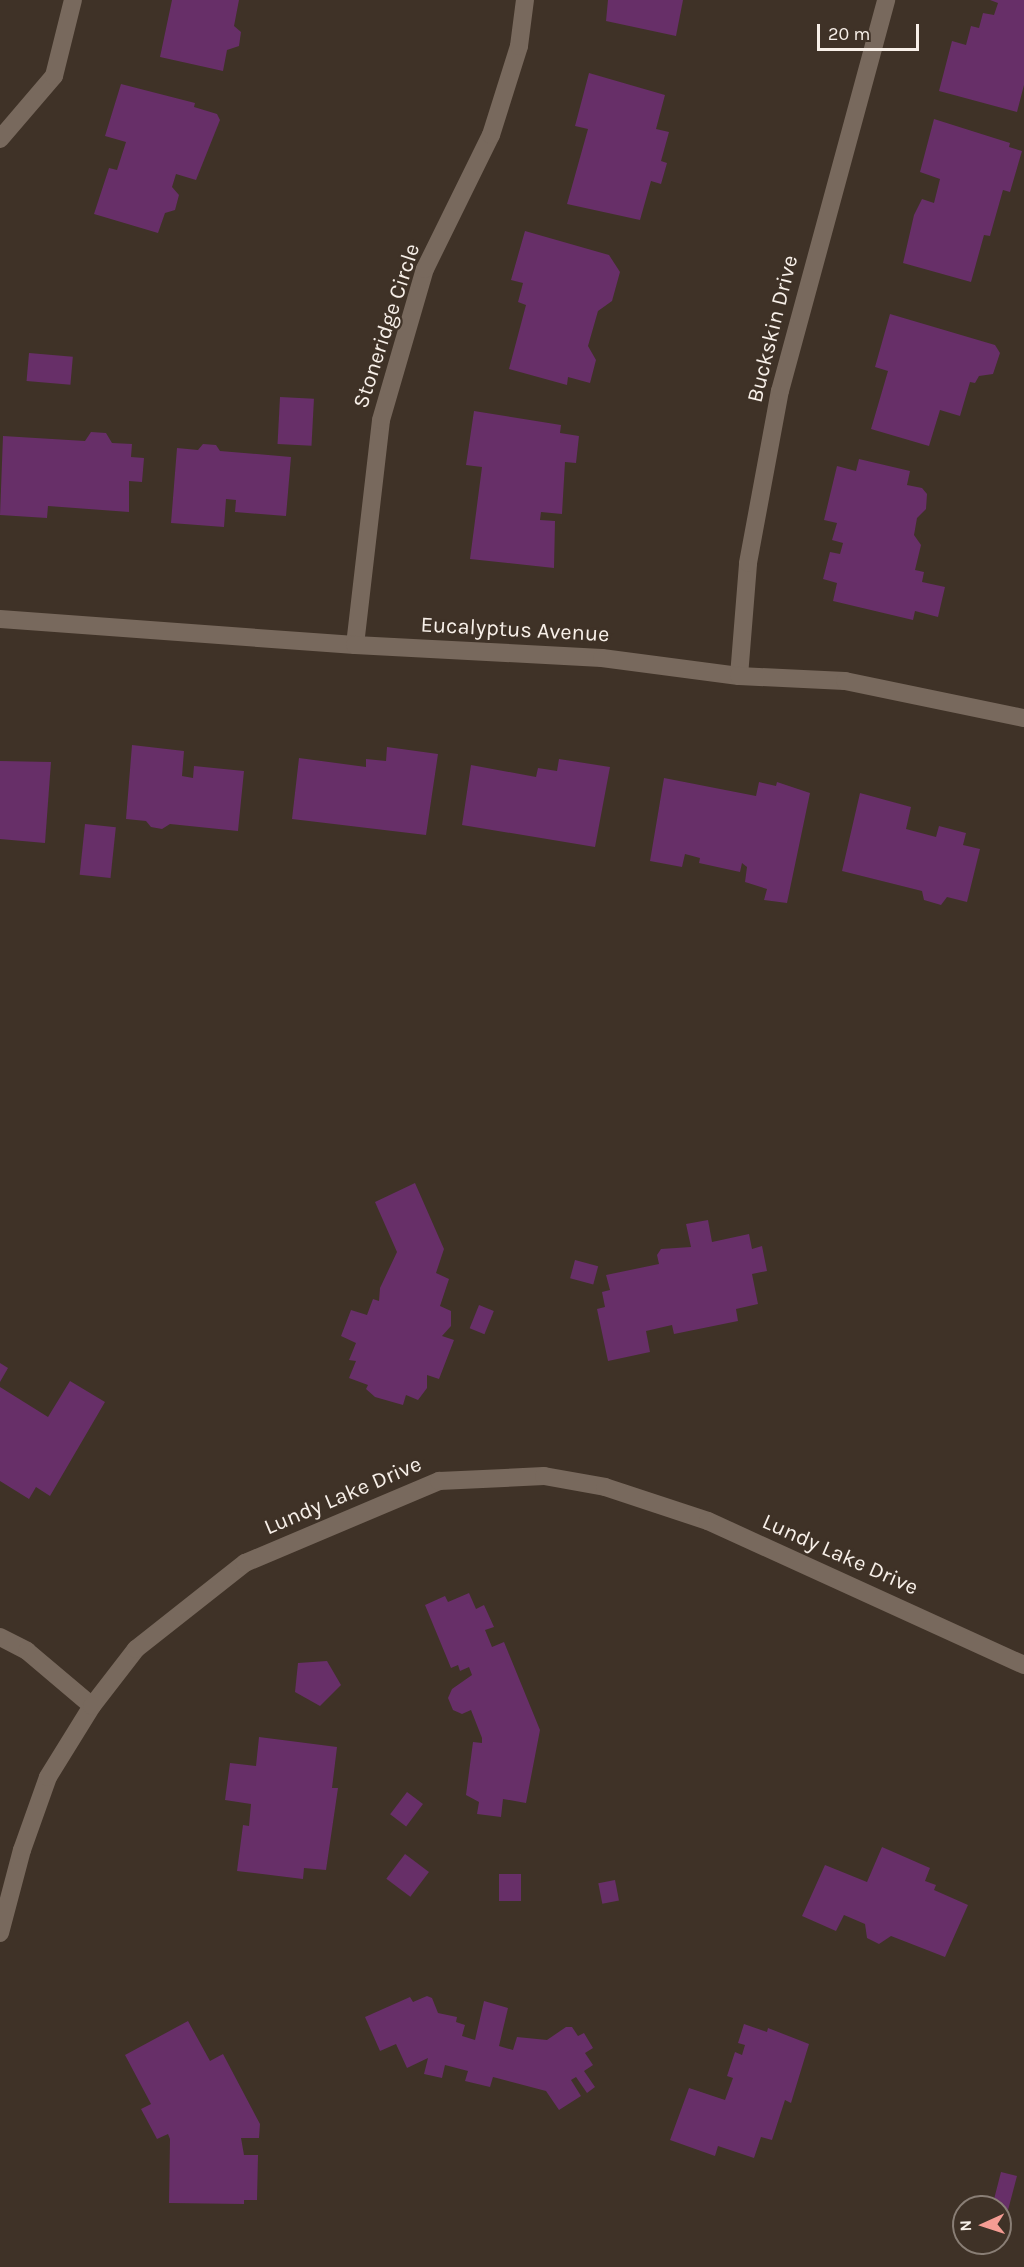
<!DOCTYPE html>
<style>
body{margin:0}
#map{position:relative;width:1024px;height:2267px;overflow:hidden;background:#3f3227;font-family:Karla,sans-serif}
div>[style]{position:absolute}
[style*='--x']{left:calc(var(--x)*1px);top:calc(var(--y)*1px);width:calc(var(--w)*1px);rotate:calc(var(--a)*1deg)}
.building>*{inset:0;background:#672f68;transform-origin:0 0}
.minor>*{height:18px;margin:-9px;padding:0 9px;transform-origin:9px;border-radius:9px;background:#78695d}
.tertiary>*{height:18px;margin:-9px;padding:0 9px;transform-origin:9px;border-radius:9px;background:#78695d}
span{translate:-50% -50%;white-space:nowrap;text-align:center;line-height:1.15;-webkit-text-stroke:4.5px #3f3227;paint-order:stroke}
.street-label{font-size:22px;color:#f8f0e9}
.north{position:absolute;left:952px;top:2195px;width:60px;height:60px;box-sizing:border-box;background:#3f3227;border:2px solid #897e75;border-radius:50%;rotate:267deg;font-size:16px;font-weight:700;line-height:24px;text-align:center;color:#f8f0e9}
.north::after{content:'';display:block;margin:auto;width:21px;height:27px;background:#f59c93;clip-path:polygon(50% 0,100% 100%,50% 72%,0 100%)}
.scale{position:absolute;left:817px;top:24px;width:102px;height:27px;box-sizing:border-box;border:3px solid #f8f0e9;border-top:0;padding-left:8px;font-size:18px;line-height:21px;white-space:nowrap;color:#f8f0e9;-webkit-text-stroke:4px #3f3227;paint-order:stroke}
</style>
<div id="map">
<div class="building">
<i style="clip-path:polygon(172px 0,239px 0,234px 26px,241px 32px,239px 46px,227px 50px,223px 71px,160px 57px)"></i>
<i style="clip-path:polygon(608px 0,683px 0,676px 36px,606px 21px)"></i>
<i style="clip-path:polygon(990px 0,1024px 0,1024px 85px,1017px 112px,939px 91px,952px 41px,966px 45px,971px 26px,979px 28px,983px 13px,994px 15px,998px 3px)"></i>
<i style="clip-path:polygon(589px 73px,665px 95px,656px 129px,669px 132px,661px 161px,667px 163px,661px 184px,651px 181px,640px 220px,567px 204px,588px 129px,575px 126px)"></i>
<i style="clip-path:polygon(121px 84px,195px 103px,194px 107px,217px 114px,220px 120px,196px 180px,176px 174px,172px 187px,179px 195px,175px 210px,165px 213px,158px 233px,94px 214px,109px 168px,117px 170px,126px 142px,105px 136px)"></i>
<i style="clip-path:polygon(934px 119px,1010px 143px,1009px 147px,1022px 151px,1010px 192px,1003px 190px,990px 236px,984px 235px,971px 282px,903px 263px,914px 215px,922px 199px,934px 203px,940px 179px,920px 172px)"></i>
<i style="clip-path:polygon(525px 231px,609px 255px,620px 272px,612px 301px,598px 311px,588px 346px,596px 360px,590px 383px,568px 377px,567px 385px,509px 369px,526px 305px,518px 302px,523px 283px,511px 280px)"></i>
<i style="clip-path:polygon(890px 314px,995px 345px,1000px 353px,993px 374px,979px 376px,975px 383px,970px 382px,960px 416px,940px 410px,929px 446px,871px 429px,888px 371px,875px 367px)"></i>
<i style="left:29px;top:353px;width:44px;height:28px;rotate:5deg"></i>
<i style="left:280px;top:397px;width:34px;height:47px;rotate:3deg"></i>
<i style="clip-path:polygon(474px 411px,561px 425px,560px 433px,579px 436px,576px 463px,565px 462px,562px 514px,541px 512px,540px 520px,555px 521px,554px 568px,470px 559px,482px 467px,466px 465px)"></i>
<i style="clip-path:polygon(91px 432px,106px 433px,112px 443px,132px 444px,131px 457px,144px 458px,142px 482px,129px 481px,129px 512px,48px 506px,47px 518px,0 515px,3px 436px,85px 441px)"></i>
<i style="clip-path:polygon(203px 444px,216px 445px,220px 451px,291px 457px,286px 516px,235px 512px,236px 500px,226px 499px,224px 527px,171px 523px,177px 448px,198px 450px)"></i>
<i style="clip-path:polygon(859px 459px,910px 471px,907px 485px,922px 488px,927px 494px,926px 509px,917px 518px,914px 535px,921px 545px,915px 570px,924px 572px,922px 582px,945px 587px,938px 617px,915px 611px,913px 620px,833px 601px,837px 583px,823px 579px,830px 552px,840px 554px,843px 543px,832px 540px,837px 523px,824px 520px,837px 466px,856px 471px)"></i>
<i style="clip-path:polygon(132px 745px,184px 751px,182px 776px,193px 778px,194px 766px,244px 771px,238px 831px,170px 824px,162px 829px,151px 827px,146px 821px,126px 819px)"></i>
<i style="clip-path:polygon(387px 747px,438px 754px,426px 835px,292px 819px,299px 758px,366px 767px,366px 759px,386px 761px)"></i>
<i style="clip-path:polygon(559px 759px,610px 767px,595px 847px,462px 825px,471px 765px,536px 777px,538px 768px,557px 771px)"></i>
<i style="clip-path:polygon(0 761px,51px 762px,45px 843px,0 839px)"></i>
<i style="clip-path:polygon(664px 778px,756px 796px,759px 782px,776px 786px,777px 782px,810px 793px,787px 903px,764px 900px,767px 889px,745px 882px,747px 867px,742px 863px,740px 872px,699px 863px,700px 858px,685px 854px,682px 867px,650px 861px)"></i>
<i style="clip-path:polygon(860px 793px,911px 807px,906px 829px,936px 837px,939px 826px,966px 833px,963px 845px,980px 849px,967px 902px,947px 897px,941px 905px,924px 900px,922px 891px,842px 871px)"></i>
<i style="left:85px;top:824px;width:31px;height:51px;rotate:6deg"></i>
<i style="clip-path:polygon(415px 1183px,444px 1249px,436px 1273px,449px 1279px,440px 1306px,451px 1311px,451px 1326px,442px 1336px,454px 1340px,439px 1379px,427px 1375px,427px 1388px,418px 1400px,406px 1395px,403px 1405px,375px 1397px,366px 1389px,368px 1385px,349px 1378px,356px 1361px,349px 1360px,356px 1343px,341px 1336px,351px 1310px,367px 1315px,373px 1299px,379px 1301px,380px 1288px,397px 1252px,375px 1202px)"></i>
<i style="clip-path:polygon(708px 1220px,712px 1242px,749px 1234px,752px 1249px,762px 1246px,767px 1271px,752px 1274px,758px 1304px,736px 1309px,738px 1321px,674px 1334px,672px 1325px,646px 1331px,650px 1352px,608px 1361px,597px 1309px,605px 1307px,602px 1292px,610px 1290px,606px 1275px,659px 1264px,657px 1255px,661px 1249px,691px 1247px,686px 1224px)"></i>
<i style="left:575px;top:1260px;width:24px;height:19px;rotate:15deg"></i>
<i style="left:479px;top:1305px;width:16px;height:25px;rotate:22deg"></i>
<i style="clip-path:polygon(0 1363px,8px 1368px,0 1382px)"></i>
<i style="clip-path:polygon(70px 1381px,105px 1402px,50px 1496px,36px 1487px,29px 1499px,0 1481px,0 1387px,48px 1417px)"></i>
<i style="clip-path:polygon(469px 1593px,476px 1609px,484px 1605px,494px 1627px,485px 1630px,492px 1647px,504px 1642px,540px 1730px,526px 1803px,503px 1799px,501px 1817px,477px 1814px,479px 1802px,466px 1795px,473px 1742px,482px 1743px,482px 1738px,471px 1710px,462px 1714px,453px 1710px,448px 1698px,452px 1689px,472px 1675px,469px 1667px,460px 1671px,458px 1665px,451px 1668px,425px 1605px,445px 1596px,448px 1602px)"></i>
<i style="clip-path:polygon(327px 1661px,341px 1685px,320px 1706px,295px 1692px,298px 1663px)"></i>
<i style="clip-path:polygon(259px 1737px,337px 1747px,332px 1788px,338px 1788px,326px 1870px,304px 1868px,303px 1879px,237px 1871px,243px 1825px,249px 1826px,251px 1804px,225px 1800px,230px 1763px,256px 1766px)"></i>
<i style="left:407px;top:1792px;width:20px;height:28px;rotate:37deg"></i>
<i style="clip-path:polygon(882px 1847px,930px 1868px,925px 1881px,936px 1885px,934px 1890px,968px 1905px,945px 1957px,891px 1936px,879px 1944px,867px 1938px,865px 1924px,844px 1915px,836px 1931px,802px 1916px,825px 1865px,867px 1882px)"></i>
<i style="left:405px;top:1854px;width:30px;height:31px;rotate:37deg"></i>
<i style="left:499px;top:1874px;width:22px;height:27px"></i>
<i style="left:615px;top:1880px;width:21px;height:17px;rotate:79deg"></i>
<i style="clip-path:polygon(427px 1996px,432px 1998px,438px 2013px,457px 2017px,456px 2022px,465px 2025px,462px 2036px,475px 2040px,484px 2001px,508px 2008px,499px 2046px,513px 2050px,517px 2037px,547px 2040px,566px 2027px,572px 2027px,578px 2036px,584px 2033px,593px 2048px,585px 2053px,593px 2065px,584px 2071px,595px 2087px,587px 2093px,576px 2077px,571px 2080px,581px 2096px,559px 2110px,546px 2091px,493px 2077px,490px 2087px,465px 2081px,468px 2071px,445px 2065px,442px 2078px,424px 2074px,428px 2058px,407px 2068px,396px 2044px,380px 2051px,365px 2017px,410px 1997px,413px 2002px)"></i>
<i style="clip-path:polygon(188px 2021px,210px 2061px,223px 2054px,260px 2124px,259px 2138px,241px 2138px,244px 2155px,258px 2155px,257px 2200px,244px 2200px,244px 2204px,169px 2203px,170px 2139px,168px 2134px,157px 2139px,141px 2109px,151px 2104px,125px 2055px)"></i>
<i style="clip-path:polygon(744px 2024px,767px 2032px,768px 2028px,809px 2044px,791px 2103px,785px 2100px,772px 2140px,761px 2137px,754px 2158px,718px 2146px,715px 2156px,670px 2140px,689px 2088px,725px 2100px,733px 2078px,727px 2076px,735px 2052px,742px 2055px,745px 2045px,738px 2043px)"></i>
<i style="clip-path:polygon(1001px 2172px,1017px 2176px,1007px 2214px,1000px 2213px,1000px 2207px,992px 2207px)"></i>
</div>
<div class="minor">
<i style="--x:0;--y:139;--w:83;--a:-49.4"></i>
<i style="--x:54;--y:76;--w:78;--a:-76"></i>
<i style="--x:355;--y:645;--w:226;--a:-83.4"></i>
<i style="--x:381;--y:420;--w:157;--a:-73.8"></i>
<i style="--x:425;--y:269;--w:149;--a:-63.8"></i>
<i style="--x:491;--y:135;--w:93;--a:-72.5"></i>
<i style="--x:519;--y:46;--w:46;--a:-82.6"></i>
<i style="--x:739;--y:676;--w:113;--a:-85.4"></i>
<i style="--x:748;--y:563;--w:175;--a:-79.5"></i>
<i style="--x:780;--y:391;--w:405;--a:-74.8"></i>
<i style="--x:0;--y:1637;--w:30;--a:27"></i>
<i style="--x:27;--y:1651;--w:85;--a:40.2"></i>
<i style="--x:0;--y:1933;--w:86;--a:-75.2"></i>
<i style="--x:22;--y:1850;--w:77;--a:-70.4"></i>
<i style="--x:48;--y:1777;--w:84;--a:-58.2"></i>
<i style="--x:92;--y:1706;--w:72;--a:-52.3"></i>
<i style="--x:136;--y:1649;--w:139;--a:-38.3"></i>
<i style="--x:245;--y:1563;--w:211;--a:-22.9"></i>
<i style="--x:439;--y:1481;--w:105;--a:-2.7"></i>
<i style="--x:544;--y:1476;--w:62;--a:10.2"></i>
<i style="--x:605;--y:1487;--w:108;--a:18.3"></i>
<i style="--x:708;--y:1521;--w:347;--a:24.5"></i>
</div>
<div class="tertiary">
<i style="--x:0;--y:619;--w:356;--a:4.2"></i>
<i style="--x:355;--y:645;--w:247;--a:3"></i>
<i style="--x:602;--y:658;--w:138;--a:7.5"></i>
<i style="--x:739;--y:676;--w:106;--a:2.7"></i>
<i style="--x:845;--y:681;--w:183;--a:11.7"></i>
</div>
<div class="street-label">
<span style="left:387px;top:326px;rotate:-72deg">Stoneridge Circle</span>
<span style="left:773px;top:329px;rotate:-76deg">Buckskin Drive</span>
<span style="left:515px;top:630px;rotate:3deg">Eucalyptus Avenue</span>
<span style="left:343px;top:1496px;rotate:-23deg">Lundy Lake Drive</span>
<span style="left:840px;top:1555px;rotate:24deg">Lundy Lake Drive</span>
</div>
<div class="north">N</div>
<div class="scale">20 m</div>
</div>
